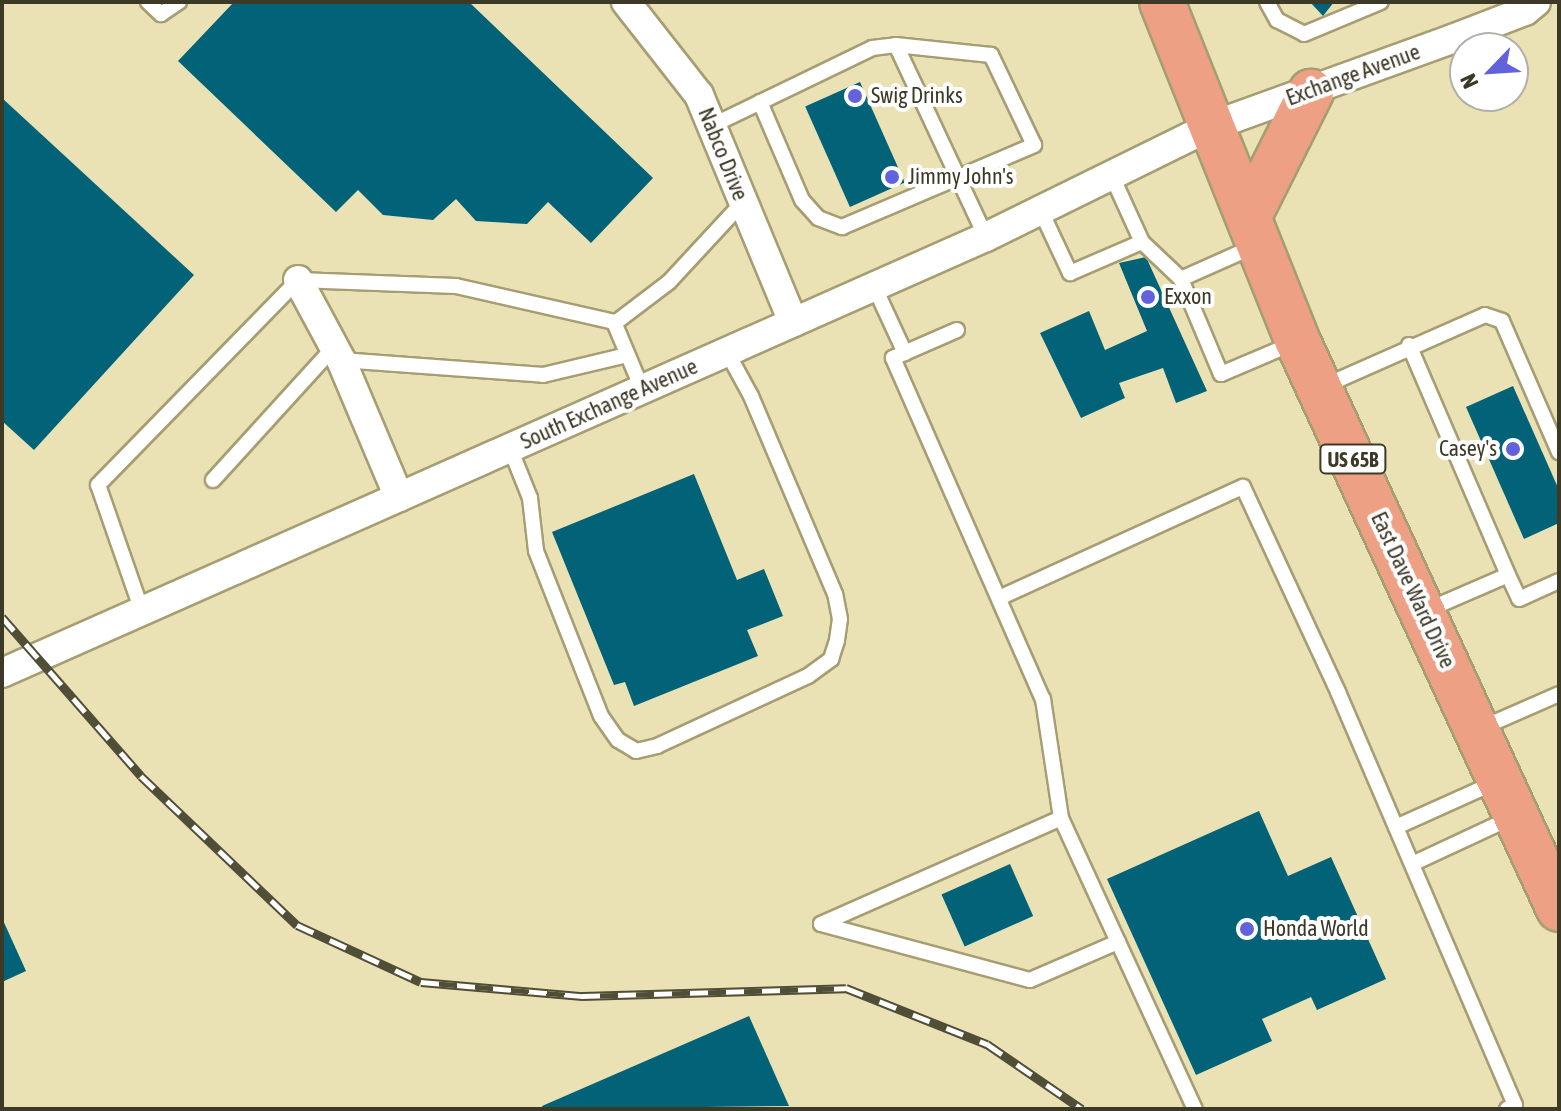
<!DOCTYPE html>
<style>
body{margin:0}
#map{position:relative;width:1561px;height:1111px;overflow:hidden;background:#eae2b4;font-family:"Asap Condensed",sans-serif}
div>[style]{position:absolute}
[style*='--x']{left:calc(var(--x)*1px);top:calc(var(--y)*1px);width:calc(var(--w)*1px);rotate:calc(var(--a)*1deg)}
.building>*{inset:0;background:#026277;transform-origin:0 0}
.roads{filter:drop-shadow(2px 0 #a69e73) drop-shadow(-2px 0 #a69e73) drop-shadow(0 2px #a69e73) drop-shadow(0 -2px #a69e73)}
.service>*{height:14px;margin:-7px;padding:0 7px;transform-origin:7px;border-radius:7px;background:#fff}
.minor>*{height:28px;margin:-14px;padding:0 14px;transform-origin:14px;border-radius:14px;background:#fff}
.primary>*{height:44px;margin:-22px;padding:0 22px;transform-origin:22px;border-radius:22px;background:#eea085}
.rail>*{height:9px;margin-top:-4.5px;transform-origin:0;background:repeating-linear-gradient(90deg,#fff 0 18px,#514e38 0 36px);box-sizing:border-box;border-block:2px solid #514e38}
.dots>*{width:22px;height:22px;translate:-50% -50%;box-sizing:border-box;border:4px solid #fff;border-radius:50%}
span{translate:-50% -50%;white-space:nowrap;text-align:center;line-height:1.15;-webkit-text-stroke:8px #fff;paint-order:stroke}
.shield-label span{padding:2px 6px;background:#fff;border:2px solid;border-radius:6px;-webkit-text-stroke-width:0}
.shield-label{font-size:20px;color:#3c3927;font-weight:700}
.street-label{font-size:22px;color:#3c3927}
.poi-label{font-size:22px;color:#3c3927}
.left{translate:0 -50%;text-align:left}
.right{translate:-100% -50%;text-align:right}
.frame{position:absolute;inset:0;border:4px solid #3c3927;pointer-events:none}
.north{position:absolute;left:1449px;top:32px;width:80px;height:80px;box-sizing:border-box;background:#fff;border:2px solid #b1b0a9;border-radius:50%;rotate:245deg;font-size:22px;font-weight:700;line-height:32px;text-align:center;color:#3c3927}
.north::after{content:'';display:block;margin:auto;width:28px;height:36px;background:#6263db;clip-path:polygon(50% 0,100% 100%,50% 72%,0 100%)}
</style>
<div id="map">
<div class="building">
<i style="clip-path:polygon(234px 2px,469px 2px,653px 178px,591px 243px,548px 202px,527px 224px,476px 221px,456px 199px,433px 220px,383px 215px,358px 190px,336px 212px,178px 61px)"></i>
<i style="clip-path:polygon(1310px 2px,1334px 2px,1323px 16px)"></i>
<i style="left:860px;top:82px;width:110px;height:60px;rotate:66deg"></i>
<i style="clip-path:polygon(2px 98px,194px 275px,34px 450px,2px 421px)"></i>
<i style="clip-path:polygon(1146px 257px,1207px 391px,1176px 403px,1163px 368px,1119px 383px,1125px 398px,1081px 418px,1040px 333px,1089px 311px,1105px 350px,1147px 331px,1119px 263px)"></i>
<i style="clip-path:polygon(1513px 386px,1559px 490px,1559px 523px,1524px 539px,1466px 407px)"></i>
<i style="clip-path:polygon(694px 474px,737px 580px,764px 569px,783px 616px,747px 630px,758px 656px,634px 706px,625px 682px,614px 685px,552px 532px)"></i>
<i style="clip-path:polygon(1259px 811px,1288px 876px,1331px 857px,1386px 979px,1317px 1010px,1311px 997px,1262px 1019px,1272px 1041px,1196px 1075px,1107px 879px)"></i>
<i style="left:1010px;top:864px;width:57px;height:75px;rotate:66deg"></i>
<i style="clip-path:polygon(2px 918px,26px 971px,2px 982px)"></i>
<i style="clip-path:polygon(749px 1016px,789px 1106px,543px 1109px,542px 1106px)"></i>
</div>
<div class="roads">
<div class="service">
<i style="--x:148;--y:2;--w:18;--a:43"></i>
<i style="--x:161;--y:14;--w:22;--a:-34"></i>
<i style="--x:1267;--y:2;--w:21;--a:61"></i>
<i style="--x:1277;--y:20;--w:30;--a:27"></i>
<i style="--x:1304;--y:34;--w:83;--a:-22.6"></i>
<i style="--x:760;--y:102;--w:107;--a:66.8"></i>
<i style="--x:802;--y:200;--w:24;--a:48"></i>
<i style="--x:818;--y:218;--w:26;--a:21"></i>
<i style="--x:842;--y:227;--w:209;--a:-23.1"></i>
<i style="--x:1034;--y:145;--w:100;--a:-115.5"></i>
<i style="--x:991;--y:55;--w:96;--a:-174"></i>
<i style="--x:711;--y:126;--w:179;--a:-25.8"></i>
<i style="--x:872;--y:48;--w:24;--a:-7"></i>
<i style="--x:896;--y:45;--w:212;--a:64.9"></i>
<i style="--x:1111;--y:174;--w:75;--a:65.5"></i>
<i style="--x:1040;--y:209;--w:71;--a:64.9"></i>
<i style="--x:1070;--y:273;--w:78;--a:-23.3"></i>
<i style="--x:1142;--y:242;--w:54;--a:43.5"></i>
<i style="--x:1255;--y:246;--w:81;--a:156"></i>
<i style="--x:1181;--y:279;--w:103;--a:67.2"></i>
<i style="--x:1221;--y:374;--w:79;--a:-23"></i>
<i style="--x:874;--y:286;--w:74;--a:65.2"></i>
<i style="--x:615;--y:323;--w:68;--a:-37.2"></i>
<i style="--x:669;--y:282;--w:109;--a:-47.2"></i>
<i style="--x:957;--y:330;--w:70;--a:156.4"></i>
<i style="--x:893;--y:358;--w:373;--a:66.3"></i>
<i style="--x:1043;--y:699;--w:120;--a:81.4"></i>
<i style="--x:1061;--y:818;--w:320;--a:65.3"></i>
<i style="--x:1409;--y:345;--w:250;--a:66.7"></i>
<i style="--x:341;--y:360;--w:203;--a:4.2"></i>
<i style="--x:543;--y:375;--w:86;--a:-13.4"></i>
<i style="--x:1322;--y:387;--w:178;--a:-23.8"></i>
<i style="--x:1485;--y:315;--w:18;--a:19"></i>
<i style="--x:1502;--y:321;--w:143;--a:66.5"></i>
<i style="--x:510;--y:448;--w:54;--a:68.2"></i>
<i style="--x:530;--y:498;--w:53;--a:83.5"></i>
<i style="--x:536;--y:551;--w:177;--a:68.5"></i>
<i style="--x:601;--y:716;--w:29;--a:55"></i>
<i style="--x:618;--y:740;--w:21;--a:31"></i>
<i style="--x:636;--y:751;--w:22;--a:-13"></i>
<i style="--x:657;--y:746;--w:166;--a:-24.9"></i>
<i style="--x:808;--y:676;--w:29;--a:-36"></i>
<i style="--x:831;--y:659;--w:20;--a:-72"></i>
<i style="--x:837;--y:640;--w:21;--a:-82"></i>
<i style="--x:840;--y:619;--w:25;--a:-101"></i>
<i style="--x:835;--y:594;--w:215;--a:-113"></i>
<i style="--x:751;--y:396;--w:50;--a:-118.6"></i>
<i style="--x:213;--y:480;--w:180;--a:-47.7"></i>
<i style="--x:999;--y:598;--w:268;--a:-24.5"></i>
<i style="--x:1243;--y:487;--w:226;--a:65.1"></i>
<i style="--x:1338;--y:692;--w:449;--a:66.8"></i>
<i style="--x:1515;--y:1105;--w:9;--a:153"></i>
<i style="--x:142;--y:611;--w:133;--a:-109.2"></i>
<i style="--x:98;--y:485;--w:286;--a:-45.7"></i>
<i style="--x:298;--y:280;--w:158;--a:2.2"></i>
<i style="--x:456;--y:286;--w:162;--a:12.8"></i>
<i style="--x:614;--y:322;--w:73;--a:67.3"></i>
<i style="--x:1425;--y:611;--w:90;--a:-23.4"></i>
<i style="--x:1508;--y:575;--w:26;--a:65"></i>
<i style="--x:1519;--y:599;--w:44;--a:-24.2"></i>
<i style="--x:1479;--y:729;--w:87;--a:-23.6"></i>
<i style="--x:1396;--y:827;--w:107;--a:-24.2"></i>
<i style="--x:1412;--y:864;--w:111;--a:-25"></i>
<i style="--x:821;--y:924;--w:216;--a:15"></i>
<i style="--x:1030;--y:980;--w:96;--a:-23.4"></i>
<i style="--x:821;--y:924;--w:262;--a:-23.8"></i>
</div>
<div class="minor">
<i style="--x:626;--y:2;--w:118;--a:51.9"></i>
<i style="--x:699;--y:95;--w:246;--a:67.5"></i>
<i style="--x:298;--y:280;--w:91;--a:61.7"></i>
<i style="--x:341;--y:360;--w:149;--a:67.1"></i>
<i style="--x:2;--y:673;--w:1076;--a:-23.9"></i>
<i style="--x:986;--y:237;--w:252;--a:-26.2"></i>
<i style="--x:1212;--y:126;--w:255;--a:-19.9"></i>
<i style="--x:1452;--y:39;--w:78;--a:-21"></i>
<i style="--x:1525;--y:11;--w:14;--a:-39"></i>
</div>
<div class="primary">
<i style="--x:1162;--y:2;--w:366;--a:68.2"></i>
<i style="--x:1298;--y:342;--w:624;--a:65.28"></i>
<i style="--x:1249;--y:216;--w:139;--a:-63.4"></i>
</div>
</div>
<div class="rail">
<i style="--x:2;--y:617;--w:211;--a:48.8"></i>
<i style="--x:141;--y:776;--w:216;--a:43.7"></i>
<i style="--x:297;--y:925;--w:136;--a:24.7"></i>
<i style="--x:421;--y:982;--w:162;--a:5"></i>
<i style="--x:582;--y:996;--w:264;--a:-1.7"></i>
<i style="--x:846;--y:988;--w:152;--a:21.7"></i>
<i style="--x:987;--y:1044;--w:115;--a:34.4"></i>
</div>
<div class="dots">
<i style="left:855px;top:96px;background:#6263db"></i>
<i style="left:892px;top:177px;background:#6263db"></i>
<i style="left:1148px;top:297px;background:#6263db"></i>
<i style="left:1513px;top:449px;background:#6263db"></i>
<i style="left:1247px;top:929px;background:#6263db"></i>
</div>
<div class="shield-label">
<span style="left:1353px;top:459px">US 65B</span>
</div>
<div class="street-label">
<span style="left:1353px;top:75px;rotate:-20deg">Exchange Avenue</span>
<span style="left:723px;top:154px;rotate:68deg">Nabco Drive</span>
<span style="left:609px;top:404px;rotate:-24deg">South Exchange Avenue</span>
<span style="left:1413px;top:590px;rotate:65deg">East Dave Ward Drive</span>
</div>
<div class="poi-label">
<span class="left" style="left:871px;top:96px">Swig Drinks</span>
<span class="left" style="left:908px;top:177px">Jimmy John's</span>
<span class="left" style="left:1164px;top:297px">Exxon</span>
<span class="right" style="left:1497px;top:449px">Casey's</span>
<span class="left" style="left:1263px;top:929px">Honda World</span>
</div>
<div class="frame"></div>
<div class="north">N</div>
</div>
